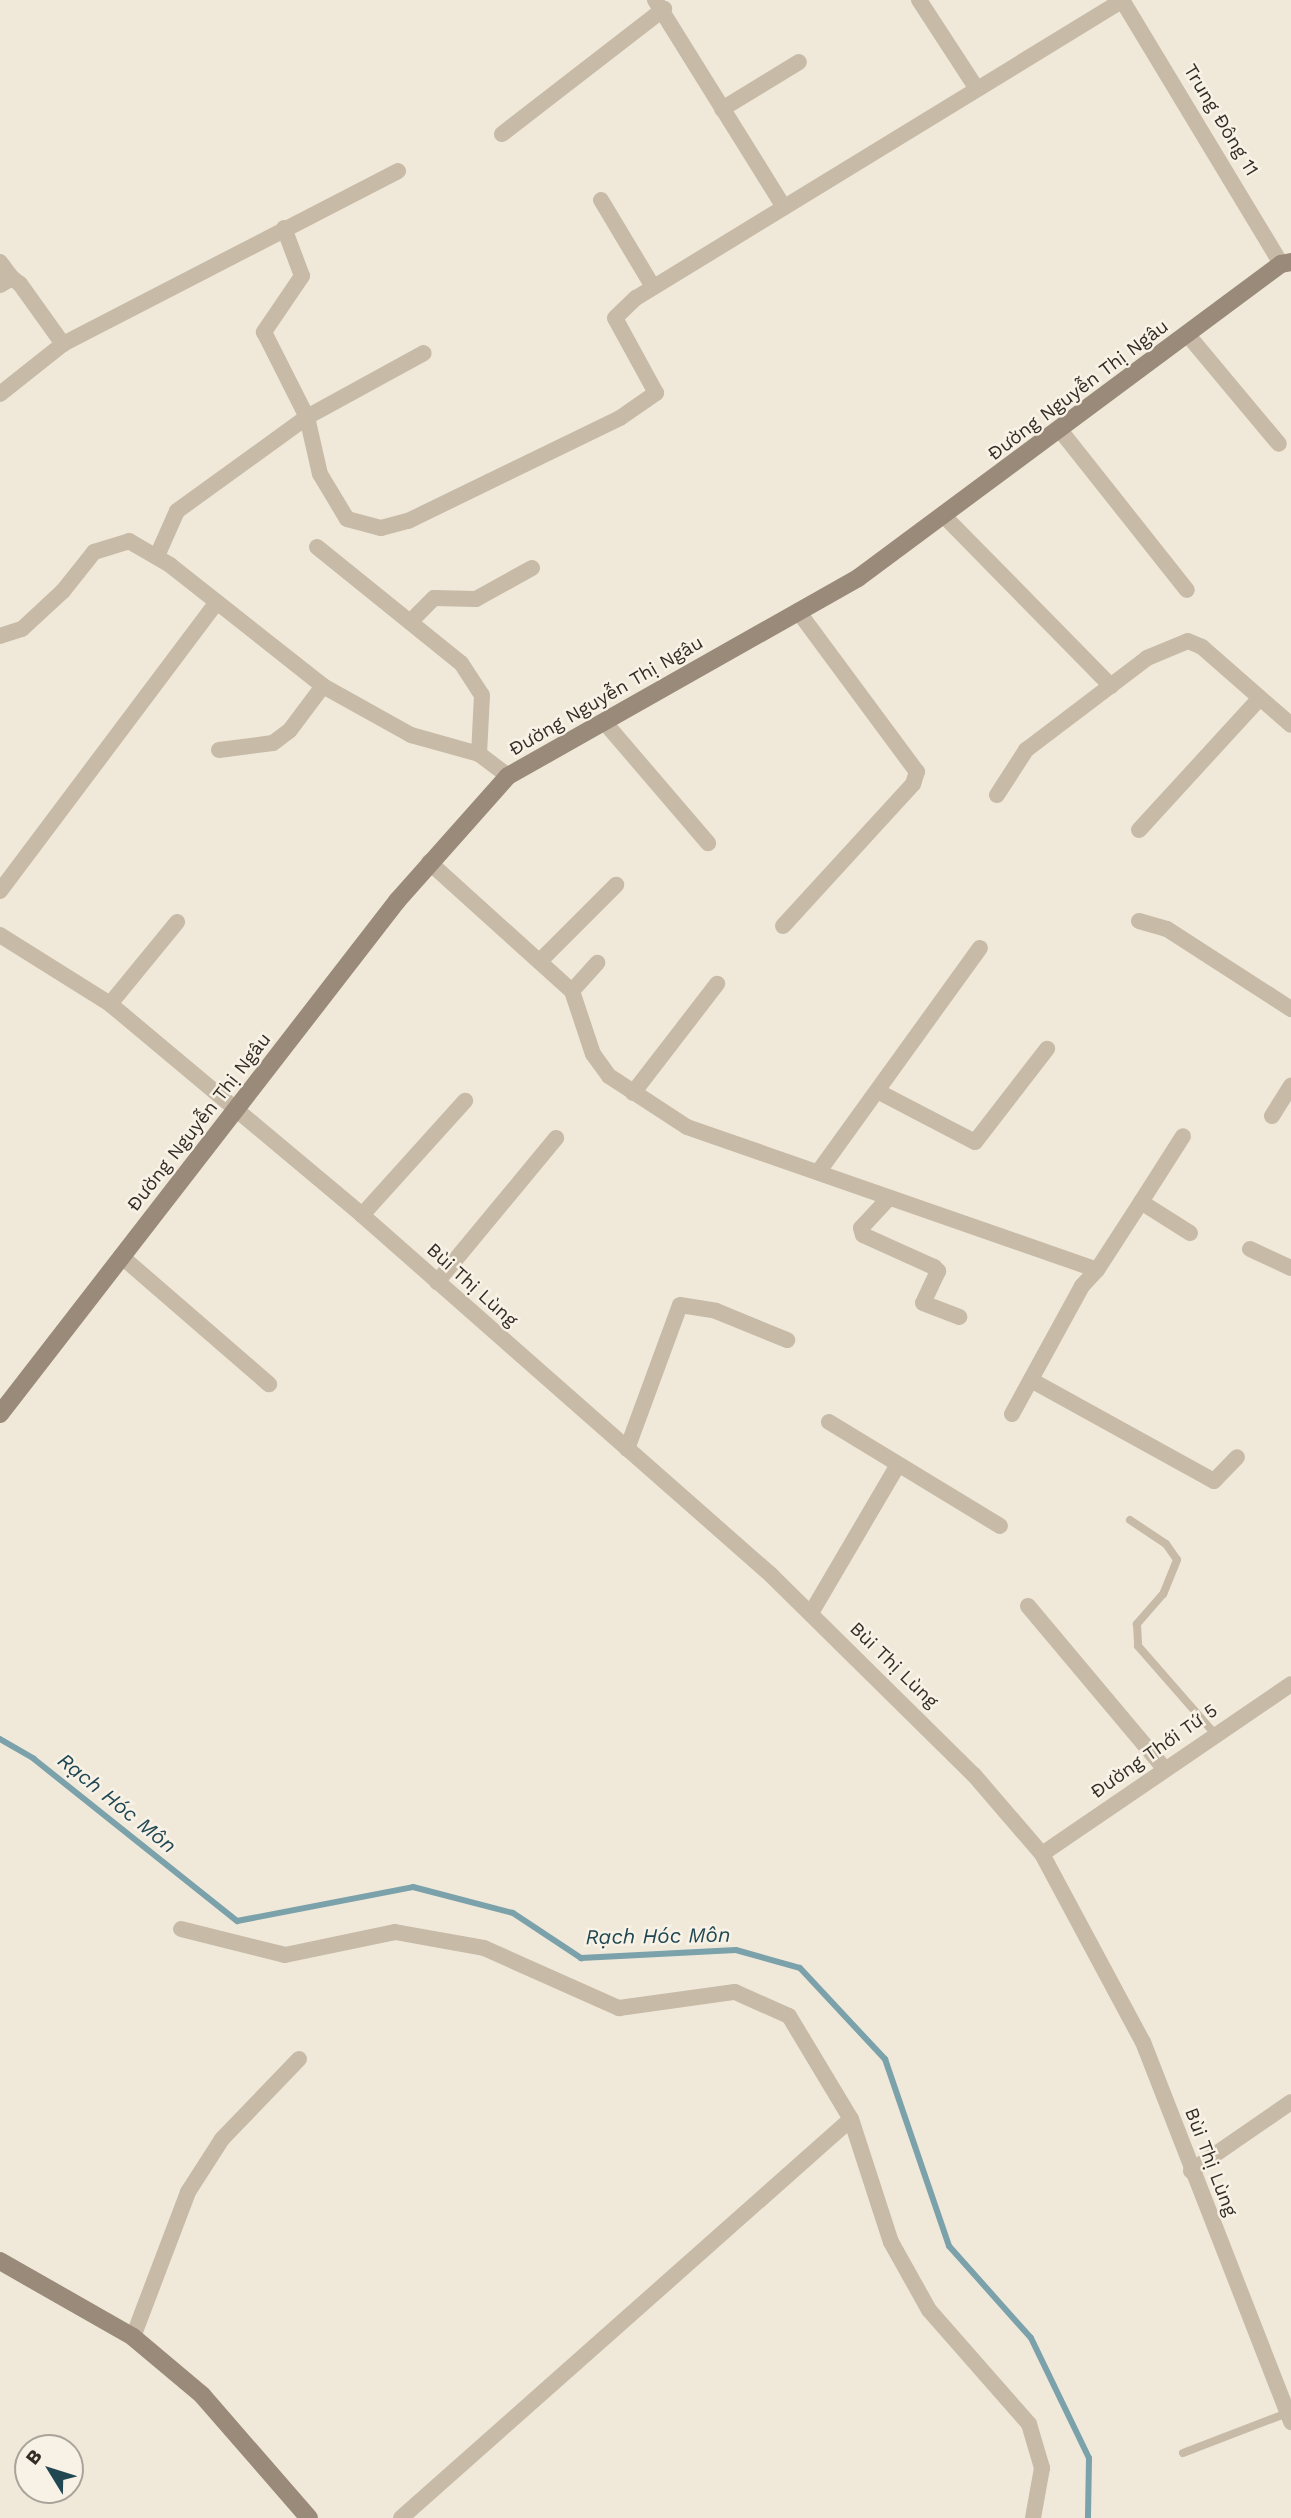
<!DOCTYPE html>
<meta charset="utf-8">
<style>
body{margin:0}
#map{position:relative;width:1291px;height:2518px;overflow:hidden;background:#f0e9da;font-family:"Work Sans",sans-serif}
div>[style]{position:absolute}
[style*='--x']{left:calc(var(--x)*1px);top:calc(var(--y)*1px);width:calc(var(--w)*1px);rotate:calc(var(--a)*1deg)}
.stream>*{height:6px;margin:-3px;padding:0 3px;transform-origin:3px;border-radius:3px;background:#7ba1aa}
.lane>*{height:8px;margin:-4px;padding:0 4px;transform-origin:4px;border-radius:4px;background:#c7baa7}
.street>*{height:16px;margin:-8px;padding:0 8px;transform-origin:8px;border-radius:8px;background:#c7baa7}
.secondary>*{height:18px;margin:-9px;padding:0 9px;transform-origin:9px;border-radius:9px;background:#9a8a79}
span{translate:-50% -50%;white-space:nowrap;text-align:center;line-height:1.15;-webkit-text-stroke:5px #f8f2e6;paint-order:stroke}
.street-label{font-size:19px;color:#342d27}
.water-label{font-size:21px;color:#204752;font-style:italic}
.north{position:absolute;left:14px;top:2434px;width:70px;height:70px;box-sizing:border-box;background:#f8f2e6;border:2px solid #aaa39a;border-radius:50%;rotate:308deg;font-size:19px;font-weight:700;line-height:28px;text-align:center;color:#342d27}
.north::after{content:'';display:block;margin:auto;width:24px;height:32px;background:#204752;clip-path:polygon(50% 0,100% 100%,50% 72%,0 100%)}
</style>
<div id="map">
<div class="stream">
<i style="--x:0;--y:1739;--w:39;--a:30"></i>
<i style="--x:34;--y:1759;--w:260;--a:38.6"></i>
<i style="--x:237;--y:1921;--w:179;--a:-10.9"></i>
<i style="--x:413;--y:1887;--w:103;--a:14.6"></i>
<i style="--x:513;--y:1913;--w:82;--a:33.5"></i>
<i style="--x:581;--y:1958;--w:155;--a:-3"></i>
<i style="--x:736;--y:1950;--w:66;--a:15.7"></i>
<i style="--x:800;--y:1968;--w:125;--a:47"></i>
<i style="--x:885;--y:2059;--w:198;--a:71.1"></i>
<i style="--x:949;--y:2246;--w:123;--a:48.3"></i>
<i style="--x:1031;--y:2338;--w:133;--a:64.2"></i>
<i style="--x:1089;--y:2458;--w:60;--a:91"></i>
</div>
<div class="lane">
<i style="--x:1130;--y:1520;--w:43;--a:33.7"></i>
<i style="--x:1166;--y:1544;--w:19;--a:55"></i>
<i style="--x:1177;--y:1560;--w:37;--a:112"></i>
<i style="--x:1163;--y:1594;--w:40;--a:131"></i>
<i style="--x:1137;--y:1624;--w:22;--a:87"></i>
<i style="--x:1138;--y:1646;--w:117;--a:48.8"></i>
<i style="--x:1183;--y:2453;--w:111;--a:-21"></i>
</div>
<div class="street">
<i style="--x:655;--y:0;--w:244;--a:58.1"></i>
<i style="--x:919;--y:0;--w:106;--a:56.9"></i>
<i style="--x:1122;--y:0;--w:308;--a:58.9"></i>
<i style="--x:722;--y:109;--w:90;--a:-31.4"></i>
<i style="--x:502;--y:134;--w:205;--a:-37.7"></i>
<i style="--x:601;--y:200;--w:101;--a:59.1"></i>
<i style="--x:284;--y:228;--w:51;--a:69.4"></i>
<i style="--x:302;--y:276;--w:68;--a:124.2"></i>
<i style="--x:264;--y:332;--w:95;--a:63.2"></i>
<i style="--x:307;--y:417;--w:58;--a:77.2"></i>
<i style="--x:320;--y:474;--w:52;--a:59"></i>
<i style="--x:347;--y:519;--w:35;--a:15"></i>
<i style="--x:381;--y:528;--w:28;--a:-15"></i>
<i style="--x:408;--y:521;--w:236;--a:-25.9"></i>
<i style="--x:620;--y:418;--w:44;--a:-34.8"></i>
<i style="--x:656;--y:393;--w:85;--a:-118.7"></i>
<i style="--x:615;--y:318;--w:29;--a:-44"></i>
<i style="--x:636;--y:298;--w:571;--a:-31.46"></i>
<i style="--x:0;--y:262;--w:20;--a:53"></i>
<i style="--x:0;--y:285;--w:14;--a:-30"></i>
<i style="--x:12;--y:278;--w:10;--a:37"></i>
<i style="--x:20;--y:284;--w:74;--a:54.4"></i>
<i style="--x:63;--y:344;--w:377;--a:-27.3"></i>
<i style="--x:1187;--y:334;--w:143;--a:50.1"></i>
<i style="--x:0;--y:394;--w:80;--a:-38.4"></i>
<i style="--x:1060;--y:430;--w:204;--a:51.6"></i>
<i style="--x:945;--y:517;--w:237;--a:45.5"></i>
<i style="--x:317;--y:547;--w:185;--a:38.9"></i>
<i style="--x:461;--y:663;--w:38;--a:57"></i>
<i style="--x:482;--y:695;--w:59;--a:92.9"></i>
<i style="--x:157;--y:556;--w:49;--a:-66"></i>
<i style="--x:177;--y:511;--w:160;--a:-35.9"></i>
<i style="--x:307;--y:417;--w:133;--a:-28.7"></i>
<i style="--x:410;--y:622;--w:34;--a:-45"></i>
<i style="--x:434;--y:598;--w:42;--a:1.4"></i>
<i style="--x:476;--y:599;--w:64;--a:-29"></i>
<i style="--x:0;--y:636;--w:23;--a:-18"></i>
<i style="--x:22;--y:629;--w:56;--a:-42.8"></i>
<i style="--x:63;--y:591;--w:50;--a:-51.5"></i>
<i style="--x:94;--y:552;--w:37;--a:-17"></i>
<i style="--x:129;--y:541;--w:48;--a:30.3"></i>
<i style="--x:170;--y:565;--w:195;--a:38.3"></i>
<i style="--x:323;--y:686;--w:101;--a:29.1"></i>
<i style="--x:411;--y:735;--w:71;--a:15.6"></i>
<i style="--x:479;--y:754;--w:36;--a:37"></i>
<i style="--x:606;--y:724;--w:157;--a:49.4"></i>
<i style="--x:219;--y:750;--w:54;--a:-7.4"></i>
<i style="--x:273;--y:743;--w:21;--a:-37"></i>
<i style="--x:290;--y:730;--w:55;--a:-53.1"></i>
<i style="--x:997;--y:795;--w:54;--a:-57.2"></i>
<i style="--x:1026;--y:750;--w:152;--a:-37.2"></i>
<i style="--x:1147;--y:658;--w:44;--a:-22.5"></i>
<i style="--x:1188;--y:641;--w:15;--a:23"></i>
<i style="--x:1202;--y:647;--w:118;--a:41.2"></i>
<i style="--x:1139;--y:830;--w:178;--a:-47.5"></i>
<i style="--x:429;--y:862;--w:193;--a:42.1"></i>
<i style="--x:572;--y:991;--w:66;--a:71.6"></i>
<i style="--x:593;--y:1054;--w:27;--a:54"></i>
<i style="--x:609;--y:1076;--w:93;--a:33.2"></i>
<i style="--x:687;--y:1127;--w:434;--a:19.2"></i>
<i style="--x:1097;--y:1270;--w:81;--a:-57.1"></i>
<i style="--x:1141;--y:1202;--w:58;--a:32.3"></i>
<i style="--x:0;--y:891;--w:361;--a:-53.1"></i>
<i style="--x:1139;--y:921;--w:29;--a:16"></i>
<i style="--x:1167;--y:929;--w:148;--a:32.8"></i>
<i style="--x:783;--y:926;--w:193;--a:-47.5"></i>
<i style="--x:913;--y:784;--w:13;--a:-72"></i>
<i style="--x:917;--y:772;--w:200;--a:-126.5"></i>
<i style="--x:0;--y:935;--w:130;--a:32.1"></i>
<i style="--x:110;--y:1004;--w:329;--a:39.9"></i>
<i style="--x:362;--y:1215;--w:545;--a:41.35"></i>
<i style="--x:771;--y:1575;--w:285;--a:44.6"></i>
<i style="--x:974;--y:1775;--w:104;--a:49.3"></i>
<i style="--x:1042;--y:1854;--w:213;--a:61.8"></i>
<i style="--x:1143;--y:2042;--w:408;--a:68.7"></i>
<i style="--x:542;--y:959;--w:105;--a:-45"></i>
<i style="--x:572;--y:991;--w:38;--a:-48"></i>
<i style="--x:110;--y:1004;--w:106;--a:-50.7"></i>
<i style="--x:879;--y:1092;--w:108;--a:27.5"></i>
<i style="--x:975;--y:1142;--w:118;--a:-52.3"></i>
<i style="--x:633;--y:1093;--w:138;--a:-52.4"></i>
<i style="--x:1272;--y:1116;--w:36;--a:-58"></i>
<i style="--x:819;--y:1171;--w:275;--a:-54.2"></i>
<i style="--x:889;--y:1198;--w:41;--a:133"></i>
<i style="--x:861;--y:1228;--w:7;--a:74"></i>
<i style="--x:863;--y:1235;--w:78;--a:24.3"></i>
<i style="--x:934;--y:1267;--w:6;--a:45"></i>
<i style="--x:938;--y:1271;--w:35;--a:115"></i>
<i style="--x:923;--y:1303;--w:39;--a:21"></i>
<i style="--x:1141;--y:1202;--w:78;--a:-57.5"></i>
<i style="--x:362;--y:1215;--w:154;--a:-47.9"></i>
<i style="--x:1250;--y:1249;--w:45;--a:24.9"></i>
<i style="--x:121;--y:1256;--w:196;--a:40.9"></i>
<i style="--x:437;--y:1282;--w:187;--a:-50.4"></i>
<i style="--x:1031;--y:1380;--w:209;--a:28.9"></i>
<i style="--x:1214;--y:1481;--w:33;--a:-46"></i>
<i style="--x:1012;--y:1414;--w:146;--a:-61.3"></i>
<i style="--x:1082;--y:1286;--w:22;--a:-47"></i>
<i style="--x:829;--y:1422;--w:200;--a:31.3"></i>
<i style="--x:627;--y:1449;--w:153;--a:-69.8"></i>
<i style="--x:680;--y:1305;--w:36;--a:9"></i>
<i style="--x:716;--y:1311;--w:77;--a:22.2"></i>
<i style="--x:1028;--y:1606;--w:213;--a:50"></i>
<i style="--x:811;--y:1613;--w:172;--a:-59.6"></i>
<i style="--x:1042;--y:1854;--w:301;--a:-34.3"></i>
<i style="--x:181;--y:1929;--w:107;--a:14"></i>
<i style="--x:285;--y:1955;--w:112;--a:-11.8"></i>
<i style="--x:395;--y:1932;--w:90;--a:10.2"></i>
<i style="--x:484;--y:1948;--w:148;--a:24"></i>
<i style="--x:619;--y:2008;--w:117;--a:-7.9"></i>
<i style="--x:735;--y:1992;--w:59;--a:24"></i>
<i style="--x:789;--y:2016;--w:120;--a:59"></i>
<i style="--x:851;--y:2119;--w:129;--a:72"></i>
<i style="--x:891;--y:2242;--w:78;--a:60.8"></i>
<i style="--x:929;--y:2310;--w:152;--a:48.7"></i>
<i style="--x:1029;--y:2424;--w:46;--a:73.5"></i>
<i style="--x:1042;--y:2468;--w:51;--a:100.2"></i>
<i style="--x:1191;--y:2171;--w:121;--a:-34.6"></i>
<i style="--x:133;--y:2337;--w:155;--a:-69.2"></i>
<i style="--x:188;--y:2192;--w:63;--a:-57.3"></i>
<i style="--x:222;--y:2139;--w:111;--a:-46.1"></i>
<i style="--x:401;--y:2518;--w:601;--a:-41.56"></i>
</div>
<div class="secondary">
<i style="--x:0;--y:1414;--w:649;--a:-52.26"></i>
<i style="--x:397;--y:901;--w:167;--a:-48.4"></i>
<i style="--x:508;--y:776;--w:402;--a:-29.5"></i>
<i style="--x:858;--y:578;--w:527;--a:-36.59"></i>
<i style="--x:1281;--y:264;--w:10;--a:-11"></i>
<i style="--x:0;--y:2261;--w:153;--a:29.7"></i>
<i style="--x:133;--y:2337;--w:90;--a:40"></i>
<i style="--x:202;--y:2395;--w:163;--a:49"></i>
</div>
<div class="street-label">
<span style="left:1221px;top:120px;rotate:59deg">Trung Đông 11</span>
<span style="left:1078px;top:390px;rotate:-37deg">Đường Nguyễn Thị Ngâu</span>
<span style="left:606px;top:696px;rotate:-30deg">Đường Nguyễn Thị Ngâu</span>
<span style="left:199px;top:1122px;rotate:-52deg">Đường Nguyễn Thị Ngâu</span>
<span style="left:472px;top:1285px;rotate:42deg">Bùi Thị Lùng</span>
<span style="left:894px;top:1665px;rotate:44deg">Bùi Thị Lùng</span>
<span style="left:1154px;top:1751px;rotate:-35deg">Đường Thới Tứ 5</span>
<span style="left:1211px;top:2162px;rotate:69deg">Bùi Thị Lùng</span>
</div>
<div class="water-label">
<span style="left:117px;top:1803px;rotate:39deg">Rạch Hóc Môn</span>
<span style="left:658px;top:1936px;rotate:-1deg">Rạch Hóc Môn</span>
</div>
<div class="north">B</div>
</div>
